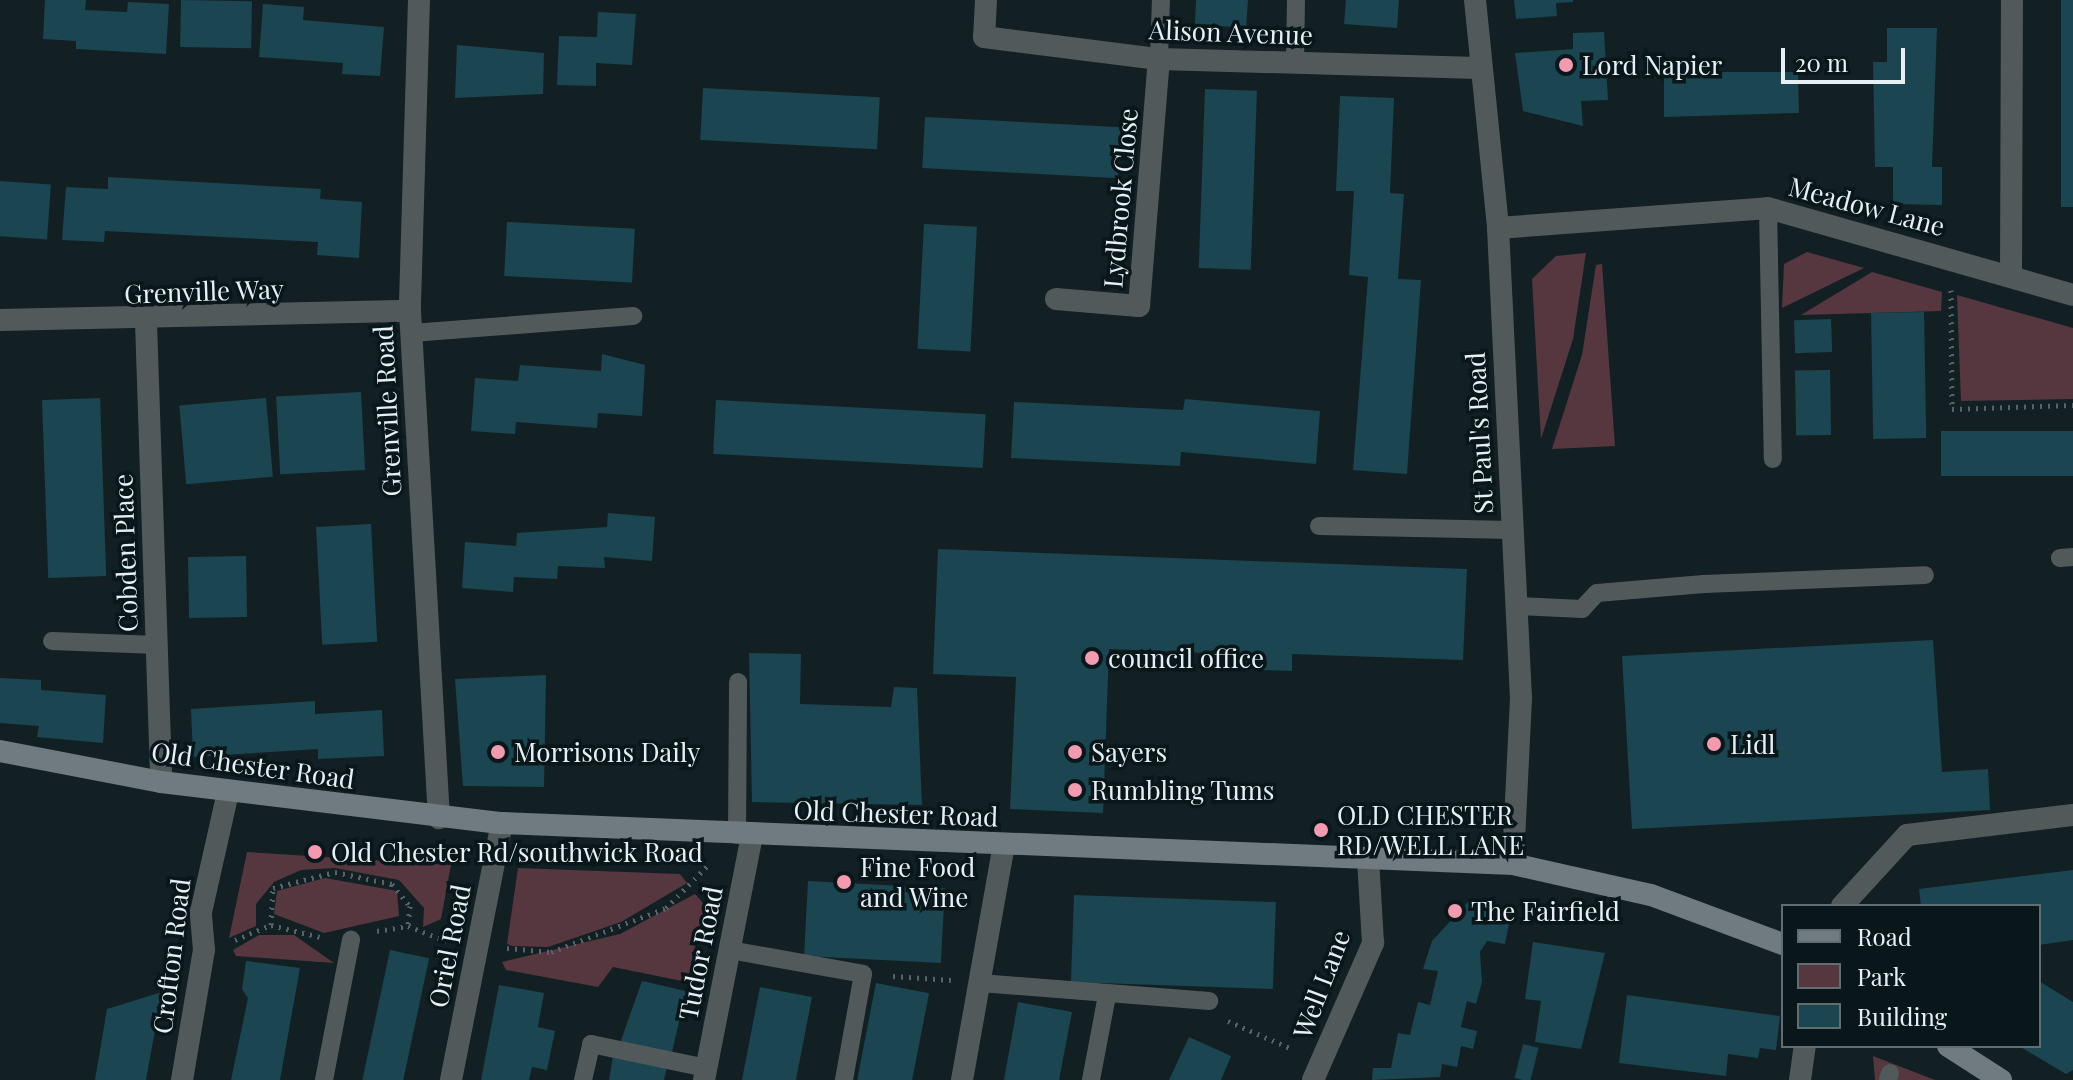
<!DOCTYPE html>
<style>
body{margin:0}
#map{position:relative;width:2073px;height:1080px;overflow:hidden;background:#122024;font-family:"Playfair Display",serif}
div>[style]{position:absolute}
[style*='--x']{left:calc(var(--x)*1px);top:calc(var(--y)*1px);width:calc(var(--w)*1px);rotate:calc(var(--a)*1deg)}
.green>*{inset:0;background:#56373f}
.building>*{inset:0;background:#1b4550;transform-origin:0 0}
.path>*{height:5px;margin-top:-2.5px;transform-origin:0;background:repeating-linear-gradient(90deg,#576367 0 2px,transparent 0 8px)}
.service>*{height:18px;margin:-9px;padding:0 9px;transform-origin:9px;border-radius:9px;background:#52595b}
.minor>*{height:22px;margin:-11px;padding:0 11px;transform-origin:11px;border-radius:11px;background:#52595b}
.secondary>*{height:22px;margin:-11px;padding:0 11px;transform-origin:11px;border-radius:11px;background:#707b7f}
.dots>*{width:22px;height:22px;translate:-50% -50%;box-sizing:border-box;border:4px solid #09171b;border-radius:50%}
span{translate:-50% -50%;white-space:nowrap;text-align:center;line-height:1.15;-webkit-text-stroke:7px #09171b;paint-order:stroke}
.street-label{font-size:26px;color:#e6eff2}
.poi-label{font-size:26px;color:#e6eff2}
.left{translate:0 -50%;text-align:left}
.legend{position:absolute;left:1781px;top:904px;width:260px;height:144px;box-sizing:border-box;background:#09171b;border:2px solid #616d71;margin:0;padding:10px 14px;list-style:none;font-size:24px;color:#e6eff2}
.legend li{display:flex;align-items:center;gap:16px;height:40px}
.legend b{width:40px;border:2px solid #616d71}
.scale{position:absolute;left:1781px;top:48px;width:124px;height:36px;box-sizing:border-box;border:4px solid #e6eff2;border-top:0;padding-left:10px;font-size:24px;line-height:28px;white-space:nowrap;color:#e6eff2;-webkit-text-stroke:6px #09171b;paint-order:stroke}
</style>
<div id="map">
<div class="green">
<i style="clip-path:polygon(1807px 252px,1864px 268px,1782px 308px,1784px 264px)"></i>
<i style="clip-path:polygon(1586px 253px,1573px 339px,1541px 439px,1532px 279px,1556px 256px)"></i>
<i style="clip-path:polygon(1602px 264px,1615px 446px,1552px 449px,1582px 355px,1596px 265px)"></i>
<i style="clip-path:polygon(1872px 272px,1942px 292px,1941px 311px,1801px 315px)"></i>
<i style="clip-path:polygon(1957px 295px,2073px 328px,2073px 399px,1961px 401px)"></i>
<i style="clip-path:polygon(247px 852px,451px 865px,441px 919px,423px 927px,424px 908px,399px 880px,335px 868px,301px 870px,274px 882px,256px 904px,256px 926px,229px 938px)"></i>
<i style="clip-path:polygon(518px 868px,680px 874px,687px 883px,621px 922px,548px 947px,512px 946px,507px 944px)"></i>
<i style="clip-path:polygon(325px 878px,397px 891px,399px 916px,324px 933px,274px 914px,277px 891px)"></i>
<i style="clip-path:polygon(695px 894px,705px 905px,687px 982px,613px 967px,598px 987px,506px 970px,502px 962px,620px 934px)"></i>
<i style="clip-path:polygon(259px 935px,294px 935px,334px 963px,236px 956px,233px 950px)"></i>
<i style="clip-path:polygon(1873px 1056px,1935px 1080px,1875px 1080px)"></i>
</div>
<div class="building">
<i style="clip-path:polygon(45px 0,86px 0,85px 10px,127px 12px,128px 2px,169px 4px,166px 54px,76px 49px,76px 41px,43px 39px)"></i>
<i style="left:181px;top:0;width:71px;height:47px;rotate:1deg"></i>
<i style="clip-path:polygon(1196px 0,1248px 0,1246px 28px,1195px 24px)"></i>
<i style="clip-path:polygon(1346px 0,1399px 0,1397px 28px,1344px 24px)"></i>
<i style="clip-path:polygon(1514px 0,1573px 0,1573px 2px,1556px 3px,1557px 16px,1516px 19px)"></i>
<i style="left:2061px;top:0;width:12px;height:207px"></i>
<i style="clip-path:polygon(263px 4px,304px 7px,303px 20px,384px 27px,380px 76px,342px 74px,343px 63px,259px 57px)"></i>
<i style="clip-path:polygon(598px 12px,636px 14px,632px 65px,596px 63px,596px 86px,557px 85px,559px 36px,597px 37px)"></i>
<i style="clip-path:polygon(1887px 28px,1937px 28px,1932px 167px,1942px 167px,1942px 205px,1893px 204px,1893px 167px,1875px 167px,1873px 62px,1887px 62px)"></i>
<i style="clip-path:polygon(1604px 32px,1608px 100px,1581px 101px,1583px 126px,1523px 111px,1515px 53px,1573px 49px,1573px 33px)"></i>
<i style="clip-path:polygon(457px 45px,544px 53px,543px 94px,455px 98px)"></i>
<i style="clip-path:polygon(1664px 61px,1706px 61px,1706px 72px,1798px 72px,1799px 113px,1664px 117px)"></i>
<i style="left:703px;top:88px;width:177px;height:52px;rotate:3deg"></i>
<i style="left:1205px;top:89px;width:52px;height:179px;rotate:2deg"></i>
<i style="clip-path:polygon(1340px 96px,1394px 98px,1390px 193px,1404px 194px,1398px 279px,1421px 280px,1407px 474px,1353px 470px,1368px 277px,1349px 275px,1354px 191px,1336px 191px)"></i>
<i style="left:925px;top:117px;width:196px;height:51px;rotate:3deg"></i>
<i style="clip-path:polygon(108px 177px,321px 189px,320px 199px,362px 202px,359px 258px,317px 255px,318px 242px,105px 231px,104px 242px,62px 240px,66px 187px,108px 189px)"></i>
<i style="left:0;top:181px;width:51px;height:55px;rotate:4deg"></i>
<i style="left:507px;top:222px;width:128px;height:54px;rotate:3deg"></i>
<i style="left:924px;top:224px;width:53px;height:125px;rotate:3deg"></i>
<i style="left:1924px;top:312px;width:126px;height:53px;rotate:89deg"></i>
<i style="left:1831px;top:319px;width:33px;height:37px;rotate:88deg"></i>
<i style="clip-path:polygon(602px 354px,645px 365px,642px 416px,598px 413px,597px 428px,516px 422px,515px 434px,471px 431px,475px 378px,518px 381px,520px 365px,601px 371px)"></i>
<i style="left:1830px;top:370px;width:65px;height:35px;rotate:89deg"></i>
<i style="left:361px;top:392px;width:78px;height:85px;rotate:87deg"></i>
<i style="left:100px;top:398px;width:178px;height:58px;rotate:88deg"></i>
<i style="left:266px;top:398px;width:79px;height:87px;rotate:85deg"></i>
<i style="clip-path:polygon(1185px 399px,1320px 411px,1316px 464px,1181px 452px,1180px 466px,1011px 458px,1014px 402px,1183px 410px)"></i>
<i style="left:716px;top:400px;width:270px;height:54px;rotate:3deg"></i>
<i style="left:2073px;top:431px;width:45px;height:132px;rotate:90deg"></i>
<i style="clip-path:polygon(608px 513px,655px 517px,652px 561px,604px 557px,605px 568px,558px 566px,557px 579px,514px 577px,513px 592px,462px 588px,465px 542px,516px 546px,517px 533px,607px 527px)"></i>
<i style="left:371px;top:524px;width:118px;height:55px;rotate:87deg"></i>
<i style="clip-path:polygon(938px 549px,1467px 569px,1463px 660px,1292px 654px,1292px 671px,1207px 668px,1207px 653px,1109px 649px,1103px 813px,1010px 809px,1016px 677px,933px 674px)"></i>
<i style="left:246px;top:556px;width:61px;height:58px;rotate:89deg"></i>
<i style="clip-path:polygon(1933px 640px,1942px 772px,1988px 769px,1990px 810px,1632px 829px,1622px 656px)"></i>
<i style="clip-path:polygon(749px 653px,801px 654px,800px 704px,891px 707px,894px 687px,917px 688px,922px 805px,752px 802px)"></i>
<i style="clip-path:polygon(546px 675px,544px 787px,463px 786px,455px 679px)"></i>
<i style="clip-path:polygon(0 678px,41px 680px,41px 690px,106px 695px,103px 743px,37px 737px,39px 726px,0 723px)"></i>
<i style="clip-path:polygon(315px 701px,315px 714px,382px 710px,384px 756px,318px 759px,318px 749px,193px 757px,191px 709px)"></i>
<i style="clip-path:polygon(2073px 870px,2073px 940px,2039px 945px,2039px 906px,1921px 906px,1919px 889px)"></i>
<i style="left:808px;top:881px;width:137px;height:75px;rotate:3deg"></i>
<i style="left:1074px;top:895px;width:202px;height:87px;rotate:2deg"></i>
<i style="clip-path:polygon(1468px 902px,1512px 908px,1505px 944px,1487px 941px,1480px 952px,1482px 982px,1476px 1004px,1467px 1001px,1461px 1027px,1477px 1031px,1473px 1049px,1461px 1046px,1457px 1067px,1442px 1064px,1440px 1077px,1372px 1080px,1373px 1068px,1391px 1068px,1398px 1033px,1410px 1035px,1418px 1002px,1430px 1005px,1438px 971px,1423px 969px,1432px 941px)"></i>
<i style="clip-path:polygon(1533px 942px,1605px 953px,1581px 1049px,1535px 1042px,1541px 1001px,1525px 999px)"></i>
<i style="left:390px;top:950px;width:40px;height:133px;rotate:12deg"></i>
<i style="clip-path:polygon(246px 961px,300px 968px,280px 1080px,231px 1080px,248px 998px,242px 989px)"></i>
<i style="clip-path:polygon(642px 981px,686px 991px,671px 1057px,619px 1046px)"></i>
<i style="clip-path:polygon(2039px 981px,2073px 1002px,2073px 1070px,2066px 1074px,2019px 1046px,2039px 1046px)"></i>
<i style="left:876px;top:983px;width:54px;height:99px;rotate:11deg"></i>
<i style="clip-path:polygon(499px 985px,544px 993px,538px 1027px,555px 1031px,547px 1070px,532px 1067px,529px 1080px,481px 1080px)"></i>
<i style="left:760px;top:987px;width:53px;height:95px;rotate:11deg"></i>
<i style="clip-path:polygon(162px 992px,146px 1080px,95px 1080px,107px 1009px)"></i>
<i style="clip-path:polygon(1627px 995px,1780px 1016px,1776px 1050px,1760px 1048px,1758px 1058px,1728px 1054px,1726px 1076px,1619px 1063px)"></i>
<i style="clip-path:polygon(1018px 1002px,1072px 1012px,1059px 1080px,1004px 1080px)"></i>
<i style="clip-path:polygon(1189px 1037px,1231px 1056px,1221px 1080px,1169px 1080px)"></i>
<i style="left:1523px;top:1044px;width:16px;height:35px;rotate:14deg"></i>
<i style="clip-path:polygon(613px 1056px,667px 1067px,664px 1080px,609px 1080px)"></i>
</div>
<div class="path">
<i style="--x:1951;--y:290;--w:119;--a:89.5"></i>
<i style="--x:1952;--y:409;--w:121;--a:-1.9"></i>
<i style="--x:271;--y:925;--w:37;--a:-87"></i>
<i style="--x:273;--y:888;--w:64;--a:-14.5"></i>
<i style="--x:335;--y:872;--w:58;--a:11.9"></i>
<i style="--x:392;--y:884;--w:28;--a:51"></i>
<i style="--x:410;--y:906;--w:20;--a:96"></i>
<i style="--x:377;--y:931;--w:31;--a:-9"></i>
<i style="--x:408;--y:926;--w:41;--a:21.5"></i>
<i style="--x:235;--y:940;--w:39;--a:-23"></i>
<i style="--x:271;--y:925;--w:50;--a:13.8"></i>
<i style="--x:507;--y:948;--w:44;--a:5.2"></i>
<i style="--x:551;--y:952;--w:123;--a:-20.9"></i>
<i style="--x:666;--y:908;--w:63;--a:-45.6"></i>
<i style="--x:893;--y:976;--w:58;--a:3.9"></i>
<i style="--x:1228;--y:1021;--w:70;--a:23.6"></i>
</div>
<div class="service">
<i style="--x:1159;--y:59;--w:59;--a:-88.1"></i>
<i style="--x:1295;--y:63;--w:63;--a:-89.1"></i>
<i style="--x:1768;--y:208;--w:251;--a:88.9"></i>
<i style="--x:412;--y:333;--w:222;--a:-4.4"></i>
<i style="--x:1319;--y:526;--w:193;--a:1.2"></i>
<i style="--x:2060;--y:558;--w:13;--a:-4"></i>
<i style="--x:1516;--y:606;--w:66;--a:2.6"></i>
<i style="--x:1582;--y:609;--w:22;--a:-47"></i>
<i style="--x:1597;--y:593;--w:107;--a:-4.8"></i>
<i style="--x:1704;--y:584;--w:221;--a:-2.3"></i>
<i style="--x:52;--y:641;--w:105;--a:2.2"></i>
<i style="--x:737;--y:835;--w:153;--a:-89.6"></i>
<i style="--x:730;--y:950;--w:135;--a:10.2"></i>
<i style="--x:863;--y:974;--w:108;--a:100.2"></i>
<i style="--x:980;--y:983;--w:230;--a:4.5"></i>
<i style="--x:324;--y:1080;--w:143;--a:-79.1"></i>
<i style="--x:583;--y:1080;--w:37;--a:-77"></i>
<i style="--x:591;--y:1044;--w:117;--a:11.8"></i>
<i style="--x:1091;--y:1080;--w:86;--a:-79.3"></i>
<i style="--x:1888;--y:1080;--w:7;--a:-74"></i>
</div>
<div class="minor">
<i style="--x:419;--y:0;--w:311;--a:91.7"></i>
<i style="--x:410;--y:311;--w:508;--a:86.73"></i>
<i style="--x:986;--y:0;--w:37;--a:93"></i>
<i style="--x:984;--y:37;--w:176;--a:7.2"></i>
<i style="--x:1159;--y:59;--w:319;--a:1.6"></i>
<i style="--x:1475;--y:0;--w:229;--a:84.2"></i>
<i style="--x:1498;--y:228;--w:471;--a:87.2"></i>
<i style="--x:1521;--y:698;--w:166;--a:92.8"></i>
<i style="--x:1498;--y:228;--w:271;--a:-4.2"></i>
<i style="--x:1768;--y:208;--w:317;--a:15.9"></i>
<i style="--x:2011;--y:274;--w:274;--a:-89.8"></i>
<i style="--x:1056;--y:299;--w:83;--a:4.8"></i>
<i style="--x:1139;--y:306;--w:248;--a:-85.4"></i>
<i style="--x:0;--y:320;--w:410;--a:-1.3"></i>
<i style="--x:146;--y:322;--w:460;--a:88.1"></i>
<i style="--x:1842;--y:906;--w:96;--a:-47.5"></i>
<i style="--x:1907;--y:835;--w:167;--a:-6.9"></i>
<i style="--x:182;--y:1080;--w:132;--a:-80.4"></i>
<i style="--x:204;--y:950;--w:38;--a:-95"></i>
<i style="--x:201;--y:912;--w:123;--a:-77.3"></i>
<i style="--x:451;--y:1080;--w:262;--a:-78.8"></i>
<i style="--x:704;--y:1080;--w:249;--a:-78.9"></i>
<i style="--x:962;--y:1080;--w:240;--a:-79.9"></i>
<i style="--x:1313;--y:1080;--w:150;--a:-66.3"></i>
<i style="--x:1373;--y:943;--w:84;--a:-93.4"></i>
<i style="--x:1800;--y:1080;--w:34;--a:-82"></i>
</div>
<div class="secondary">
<i style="--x:0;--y:751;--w:164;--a:10.9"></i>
<i style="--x:161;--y:782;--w:343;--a:6.9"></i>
<i style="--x:502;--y:823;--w:1012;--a:2.32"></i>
<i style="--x:1513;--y:864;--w:141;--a:12.7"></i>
<i style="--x:1651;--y:895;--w:141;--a:20.4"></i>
<i style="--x:1948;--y:1046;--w:63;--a:32.7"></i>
</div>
<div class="dots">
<i style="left:1566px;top:65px;background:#f29aaf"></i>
<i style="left:1092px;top:658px;background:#f29aaf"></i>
<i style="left:1714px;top:744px;background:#f29aaf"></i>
<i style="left:498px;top:752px;background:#f29aaf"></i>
<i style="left:1075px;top:752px;background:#f29aaf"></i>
<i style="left:1075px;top:790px;background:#f29aaf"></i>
<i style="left:1321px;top:830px;background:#f29aaf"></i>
<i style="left:315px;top:852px;background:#f29aaf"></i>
<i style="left:844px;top:882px;background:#f29aaf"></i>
<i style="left:1455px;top:911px;background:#f29aaf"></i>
</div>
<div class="street-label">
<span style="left:1231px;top:32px;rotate:2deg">Alison Avenue</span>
<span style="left:1120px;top:198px;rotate:-85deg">Lydbrook Close</span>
<span style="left:1867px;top:206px;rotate:15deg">Meadow Lane</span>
<span style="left:204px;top:291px;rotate:-2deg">Grenville Way</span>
<span style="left:387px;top:411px;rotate:-93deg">Grenville Road</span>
<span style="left:1479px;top:433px;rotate:-93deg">St Paul's Road</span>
<span style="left:125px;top:553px;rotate:-92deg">Cobden Place</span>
<span style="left:253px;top:765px;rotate:8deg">Old Chester Road</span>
<span style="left:896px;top:813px;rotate:2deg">Old Chester Road</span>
<span style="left:449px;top:946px;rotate:-79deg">Oriel Road</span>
<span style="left:700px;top:953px;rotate:-79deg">Tudor Road</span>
<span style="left:171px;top:956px;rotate:-83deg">Crofton Road</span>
<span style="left:1321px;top:984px;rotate:-69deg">Well Lane</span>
</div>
<div class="poi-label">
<span class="left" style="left:1582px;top:65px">Lord Napier</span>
<span class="left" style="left:1108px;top:658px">council office</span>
<span class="left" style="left:1730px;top:744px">Lidl</span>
<span class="left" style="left:514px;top:752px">Morrisons Daily</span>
<span class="left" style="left:1091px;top:752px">Sayers</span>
<span class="left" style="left:1091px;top:790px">Rumbling Tums</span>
<span class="left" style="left:1337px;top:830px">OLD CHESTER<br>RD/WELL LANE</span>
<span class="left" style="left:331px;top:852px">Old Chester Rd/southwick Road</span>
<span class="left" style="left:860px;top:882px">Fine Food<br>and Wine</span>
<span class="left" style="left:1471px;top:911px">The Fairfield</span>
</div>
<ul class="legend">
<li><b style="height:10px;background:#707b7f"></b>Road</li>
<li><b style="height:22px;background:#56373f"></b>Park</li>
<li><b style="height:22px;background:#1b4550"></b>Building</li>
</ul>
<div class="scale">20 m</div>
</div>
